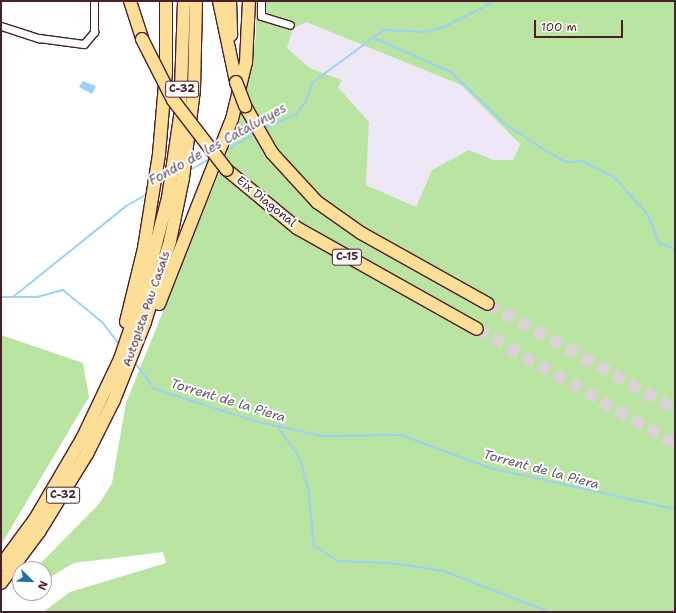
<!DOCTYPE html>
<style>
body{margin:0}
#map{position:relative;width:676px;height:613px;overflow:hidden;background:#fff;font-family:"Shantell Sans",sans-serif}
div>[style]{position:absolute}
[style*='--x']{left:calc(var(--x)*1px);top:calc(var(--y)*1px);width:calc(var(--w)*1px);rotate:calc(var(--a)*1deg)}
.built>*{inset:0;background:#eee8f6}
.green>*{inset:0;background:#b9e4a1}
.water>*{inset:0;background:#9bd1f9}
.stream>*{height:2px;margin:-1px;padding:0 1px;transform-origin:1px;border-radius:1px;background:#9bd1f9}
.highway-tunnel>*{height:12px;margin-top:-6px;transform-origin:0;background:repeating-linear-gradient(90deg,#dbd2d5 0 12px,transparent 0 18px)}
.roads{filter:drop-shadow(1px 0 #4a1f2b) drop-shadow(-1px 0 #4a1f2b) drop-shadow(0 1px #4a1f2b) drop-shadow(0 -1px #4a1f2b)}
.street>*{height:7px;margin:-3.5px;padding:0 3.5px;transform-origin:3.5px;border-radius:3.5px;background:#fff}
.highway>*{height:12px;margin:-6px;padding:0 6px;transform-origin:6px;border-radius:6px;background:#fdde96}
.bridges{filter:drop-shadow(1px 0 #4a1f2b) drop-shadow(-1px 0 #4a1f2b) drop-shadow(0 1px #4a1f2b) drop-shadow(0 -1px #4a1f2b)}
.highway-bridge>*{height:12px;margin:-6px;padding:0 6px;transform-origin:6px;border-radius:6px;background:#fdde96}
span{translate:-50% -50%;white-space:nowrap;text-align:center;line-height:1.15;-webkit-text-stroke:4px #fff;paint-order:stroke}
.shield-label span{padding:1px 3px;background:#fff;border:1px solid;border-radius:3px;-webkit-text-stroke-width:0}
.shield-label{font-size:11px;color:#4a1f2b;font-weight:700}
.street-label{font-size:12px;color:#4a1f2b}
.water-label{font-size:13px;color:#625469;font-style:italic}
.frame{position:absolute;inset:0;border:2px solid #4a1f2b;pointer-events:none}
.north{position:absolute;left:12px;top:561px;width:40px;height:40px;box-sizing:border-box;background:#fff;border:1px solid #b7a5aa;border-radius:50%;rotate:113deg;font-size:11px;font-weight:700;line-height:16px;text-align:center;color:#4a1f2b}
.north::after{content:'';display:block;margin:auto;width:14px;height:18px;background:#1f6fb2;clip-path:polygon(50% 0,100% 100%,50% 72%,0 100%)}
.scale{position:absolute;left:534px;top:20px;width:89px;height:18px;box-sizing:border-box;border:2px solid #4a1f2b;border-top:0;padding-left:5px;font-size:12px;line-height:14px;white-space:nowrap;color:#4a1f2b;-webkit-text-stroke:3px #fff;paint-order:stroke}
</style>
<div id="map">
<div class="built">
<i style="clip-path:polygon(306px 22px,461px 85px,520px 144px,513px 160px,493px 160px,469px 151px,432px 170px,416px 208px,366px 185px,369px 122px,338px 87px,342px 80px,310px 68px,287px 48px,293px 29px)"></i>
</div>
<div class="green">
<i style="clip-path:polygon(evenodd,256px 1px,675px 1px,675px 612px,43px 612px,70px 592px,166px 563px,163px 552px,74px 563px,52px 576px,44px 577px,44px 569px,35px 569px,99px 504px,112px 483px,126px 403px,238px 126px,256px 36px,256px 1px,306px 22px,461px 85px,520px 144px,513px 160px,493px 160px,469px 150px,432px 170px,416px 207px,366px 185px,369px 122px,338px 87px,342px 80px,310px 68px,287px 48px,293px 29px,306px 22px)"></i>
<i style="clip-path:polygon(1px 335px,83px 363px,89px 397px,1px 545px)"></i>
</div>
<div class="water">
<i style="clip-path:polygon(83px 81px,96px 86px,92px 94px,79px 87px)"></i>
</div>
<div class="stream">
<i style="--x:376;--y:39;--w:82;--a:23.7"></i>
<i style="--x:451;--y:72;--w:75;--a:43.9"></i>
<i style="--x:505;--y:124;--w:49;--a:33.4"></i>
<i style="--x:546;--y:151;--w:23;--a:29"></i>
<i style="--x:566;--y:162;--w:17;--a:-3"></i>
<i style="--x:583;--y:161;--w:36;--a:28"></i>
<i style="--x:615;--y:178;--w:50;--a:48.3"></i>
<i style="--x:648;--y:215;--w:30;--a:69"></i>
<i style="--x:659;--y:243;--w:17;--a:21"></i>
<i style="--x:263;--y:129;--w:36;--a:-24"></i>
<i style="--x:296;--y:114;--w:16;--a:-52"></i>
<i style="--x:306;--y:101;--w:20;--a:-70"></i>
<i style="--x:313;--y:82;--w:88;--a:-36.2"></i>
<i style="--x:384;--y:30;--w:41;--a:2.8"></i>
<i style="--x:425;--y:32;--w:17;--a:-13"></i>
<i style="--x:442;--y:28;--w:60;--a:-26.6"></i>
<i style="--x:225;--y:151;--w:36;--a:-30"></i>
<i style="--x:188;--y:171;--w:25;--a:-29"></i>
<i style="--x:1;--y:297;--w:36;--a:0"></i>
<i style="--x:37;--y:297;--w:27;--a:-15"></i>
<i style="--x:63;--y:290;--w:50;--a:39.4"></i>
<i style="--x:102;--y:322;--w:29;--a:52"></i>
<i style="--x:13;--y:297;--w:145;--a:-38.8"></i>
<i style="--x:126;--y:206;--w:25;--a:-29"></i>
<i style="--x:134;--y:362;--w:34;--a:52"></i>
<i style="--x:155;--y:389;--w:108;--a:17.8"></i>
<i style="--x:258;--y:422;--w:66;--a:12.3"></i>
<i style="--x:322;--y:436;--w:79;--a:-0.7"></i>
<i style="--x:401;--y:435;--w:95;--a:20.3"></i>
<i style="--x:490;--y:468;--w:189;--a:12.5"></i>
<i style="--x:278;--y:427;--w:38;--a:55"></i>
<i style="--x:300;--y:458;--w:30;--a:75"></i>
<i style="--x:308;--y:487;--w:59;--a:84.2"></i>
<i style="--x:314;--y:546;--w:28;--a:32"></i>
<i style="--x:338;--y:561;--w:53;--a:2.2"></i>
<i style="--x:391;--y:563;--w:54;--a:8.6"></i>
<i style="--x:444;--y:571;--w:113;--a:21.3"></i>
</div>
<div class="highway-tunnel">
<i style="--x:488;--y:304;--w:214;--a:29.3"></i>
<i style="--x:477;--y:329;--w:229;--a:30.1"></i>
</div>
<div class="roads">
<div class="street">
<i style="--x:261;--y:1;--w:15;--a:90"></i>
<i style="--x:261;--y:16;--w:30;--a:17"></i>
<i style="--x:1;--y:26;--w:40;--a:18"></i>
<i style="--x:39;--y:38;--w:45;--a:7.6"></i>
<i style="--x:84;--y:44;--w:16;--a:-50"></i>
<i style="--x:94;--y:32;--w:31;--a:-90"></i>
</div>
<div class="highway">
<i style="--x:130;--y:1;--w:40;--a:72"></i>
<i style="--x:219;--y:1;--w:83;--a:78.1"></i>
<i style="--x:230;--y:1;--w:34;--a:88"></i>
<i style="--x:245;--y:106;--w:54;--a:60.1"></i>
<i style="--x:272;--y:153;--w:67;--a:47.4"></i>
<i style="--x:317;--y:202;--w:54;--a:35.2"></i>
<i style="--x:361;--y:233;--w:145;--a:29.2"></i>
<i style="--x:227;--y:170;--w:91;--a:39.6"></i>
<i style="--x:297;--y:228;--w:206;--a:29.3"></i>
<i style="--x:159;--y:304;--w:199;--a:-68.5"></i>
<i style="--x:232;--y:119;--w:59;--a:-76.2"></i>
<i style="--x:246;--y:62;--w:61;--a:-87.2"></i>
<i style="--x:126;--y:322;--w:76;--a:-76.3"></i>
<i style="--x:144;--y:248;--w:95;--a:-80.9"></i>
<i style="--x:159;--y:154;--w:81;--a:-85.1"></i>
<i style="--x:166;--y:73;--w:72;--a:-90"></i>
<i style="--x:1;--y:565;--w:57;--a:-53.5"></i>
<i style="--x:35;--y:519;--w:93;--a:-59.6"></i>
<i style="--x:82;--y:439;--w:89;--a:-64.6"></i>
<i style="--x:120;--y:359;--w:77;--a:-71.1"></i>
<i style="--x:145;--y:286;--w:91;--a:-75.4"></i>
<i style="--x:168;--y:198;--w:82;--a:-81.6"></i>
<i style="--x:180;--y:117;--w:116;--a:-88"></i>
<i style="--x:1;--y:583;--w:64;--a:-53.3"></i>
<i style="--x:39;--y:532;--w:92;--a:-58.4"></i>
<i style="--x:87;--y:454;--w:60;--a:-63.4"></i>
<i style="--x:114;--y:400;--w:84;--a:-68.3"></i>
<i style="--x:145;--y:322;--w:85;--a:-72.8"></i>
<i style="--x:170;--y:241;--w:64;--a:-78.3"></i>
<i style="--x:183;--y:178;--w:89;--a:-82.9"></i>
<i style="--x:194;--y:90;--w:89;--a:-88.7"></i>
</div>
</div>
<div class="bridges">
<div class="highway-bridge">
<i style="--x:142;--y:39;--w:68;--a:63.1"></i>
<i style="--x:173;--y:100;--w:88;--a:52.4"></i>
<i style="--x:236;--y:82;--w:26;--a:69"></i>
</div>
</div>
<div class="shield-label">
<span style="left:182px;top:89px">C-32</span>
<span style="left:347px;top:257px">C-15</span>
<span style="left:63px;top:495px">C-32</span>
</div>
<div class="street-label">
<span style="left:266px;top:202px;rotate:39deg">Eix Diagonal</span>
<span style="left:147px;top:309px;rotate:-71deg">Autopista Pau Casals</span>
</div>
<div class="water-label">
<span style="left:218px;top:145px;rotate:-29deg">Fondo de les Catalunyes</span>
<span style="left:228px;top:401px;rotate:17deg">Torrent de la Piera</span>
<span style="left:541px;top:470px;rotate:15deg">Torrent de la Piera</span>
</div>
<div class="frame"></div>
<div class="north">N</div>
<div class="scale">100 m</div>
</div>
